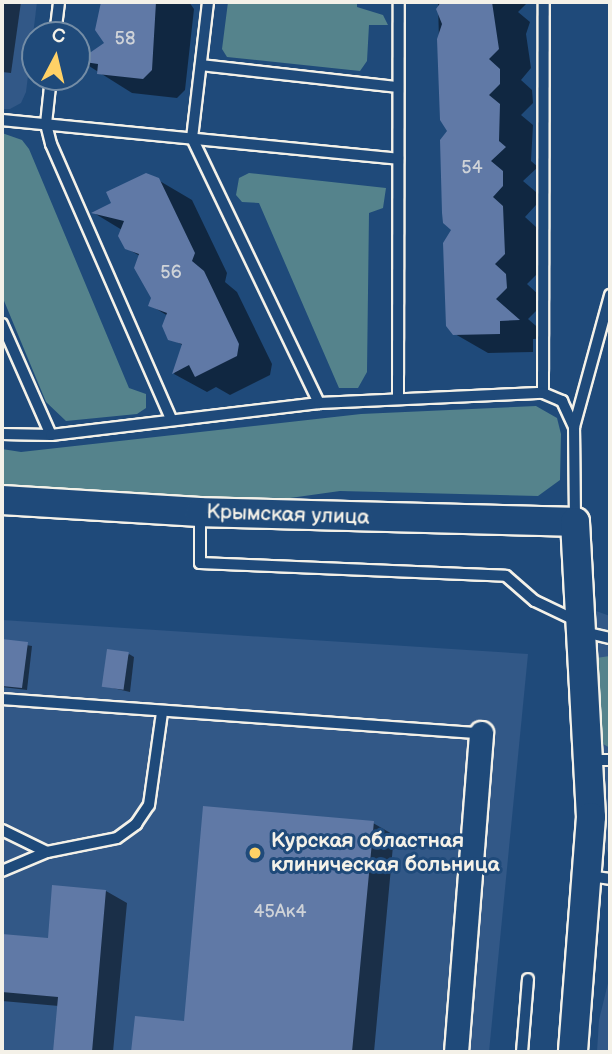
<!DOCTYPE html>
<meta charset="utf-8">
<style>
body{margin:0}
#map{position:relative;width:612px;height:1054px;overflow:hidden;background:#1f4a7a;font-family:"Balsamiq Sans",sans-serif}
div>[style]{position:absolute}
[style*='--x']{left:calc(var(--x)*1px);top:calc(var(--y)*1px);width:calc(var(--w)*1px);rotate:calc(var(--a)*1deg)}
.built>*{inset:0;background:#325887}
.green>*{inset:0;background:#55838c}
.shadow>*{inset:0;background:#0007}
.building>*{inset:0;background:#6079a6;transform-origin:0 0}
.roads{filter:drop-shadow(2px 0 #f4f1e8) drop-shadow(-2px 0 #f4f1e8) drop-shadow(0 2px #f4f1e8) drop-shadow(0 -2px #f4f1e8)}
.service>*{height:10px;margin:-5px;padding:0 5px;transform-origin:5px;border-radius:5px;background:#1f4a7a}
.minor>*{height:23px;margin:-11.5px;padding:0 11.5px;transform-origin:11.5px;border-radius:11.5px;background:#1f4a7a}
.tertiary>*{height:28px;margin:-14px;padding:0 14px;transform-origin:14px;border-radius:14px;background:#1f4a7a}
.dots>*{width:19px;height:19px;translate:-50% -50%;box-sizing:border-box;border:4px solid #1f4a7a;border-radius:50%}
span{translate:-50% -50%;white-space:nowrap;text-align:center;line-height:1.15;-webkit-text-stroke:6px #1f4a7a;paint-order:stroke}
.number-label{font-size:18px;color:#cfd3d8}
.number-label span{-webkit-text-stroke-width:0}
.street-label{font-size:21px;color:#f4f1e8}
.poi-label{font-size:21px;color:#f4f1e8;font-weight:700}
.left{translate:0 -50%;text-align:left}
.frame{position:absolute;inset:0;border:4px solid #f4f1e8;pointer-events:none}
.north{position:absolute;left:21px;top:21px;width:70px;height:70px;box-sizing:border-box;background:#1f4a7a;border:2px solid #748da6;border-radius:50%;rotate:7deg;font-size:19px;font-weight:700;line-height:28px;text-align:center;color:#f4f1e8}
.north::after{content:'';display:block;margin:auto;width:24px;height:32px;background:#ffd166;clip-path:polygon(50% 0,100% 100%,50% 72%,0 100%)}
</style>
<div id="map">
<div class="built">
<i style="clip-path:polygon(2px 2px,37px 2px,26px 92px,21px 103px,10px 109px,2px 109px)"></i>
<i style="clip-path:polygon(596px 611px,610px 616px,610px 857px,602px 841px)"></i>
<i style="clip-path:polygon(2px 620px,528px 654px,489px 1052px,2px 1052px)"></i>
<i style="clip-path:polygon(610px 975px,610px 1052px,597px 1052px,599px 1020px)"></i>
</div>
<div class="green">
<i style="clip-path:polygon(228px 2px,357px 2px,357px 7px,383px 15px,388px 25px,369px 25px,367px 61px,360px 71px,227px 57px,222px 49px)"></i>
<i style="clip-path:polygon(2px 133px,22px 140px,29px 149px,129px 388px,146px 394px,146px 408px,137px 414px,66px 421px,46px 402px,2px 296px)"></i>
<i style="clip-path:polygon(249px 173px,386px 188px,383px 208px,369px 213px,367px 372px,358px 388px,339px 388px,259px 203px,242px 202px,236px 195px,239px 178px)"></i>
<i style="clip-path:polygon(536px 406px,557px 418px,561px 434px,560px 480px,538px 496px,340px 491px,290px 498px,148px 497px,2px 487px,2px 449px,21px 452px,361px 414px)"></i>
<i style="clip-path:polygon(610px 656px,610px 748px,598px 741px,596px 658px)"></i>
</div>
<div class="shadow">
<i style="clip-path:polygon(2px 2px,21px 2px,11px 73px,2px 72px)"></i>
<i style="clip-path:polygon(106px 2px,189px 2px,194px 9px,185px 90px,177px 98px,132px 93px,81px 61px,107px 43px,110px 7px)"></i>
<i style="clip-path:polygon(438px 2px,528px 2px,518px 12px,530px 22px,526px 34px,531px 68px,521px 80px,532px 90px,533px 103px,521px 115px,533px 125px,531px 161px,538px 167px,523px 181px,536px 192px,536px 205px,525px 217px,536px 227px,538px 273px,527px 284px,539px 295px,539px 308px,528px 319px,550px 338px,533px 339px,533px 352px,488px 353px,455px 334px,449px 132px,441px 119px)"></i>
<i style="clip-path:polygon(158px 180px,192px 200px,227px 273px,225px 282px,237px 292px,272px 364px,270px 375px,230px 395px,216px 387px,207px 392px,174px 374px,184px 346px,170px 338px,168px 316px,150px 305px,153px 298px,140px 256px,126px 248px,122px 230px,94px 213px)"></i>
<i style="clip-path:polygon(2px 641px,32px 646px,27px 690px,2px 687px)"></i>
<i style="clip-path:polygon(129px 654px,134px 657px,130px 692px,104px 686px)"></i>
<i style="clip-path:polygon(373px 823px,394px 835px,374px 1052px,133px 1052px,137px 1018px,186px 1023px)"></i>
<i style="clip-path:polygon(106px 891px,127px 903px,113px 1052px,54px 1052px,59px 1006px,2px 1001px,2px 935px,49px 940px)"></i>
</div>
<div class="building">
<i style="clip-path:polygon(101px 2px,156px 2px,152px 70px,143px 79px,97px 74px,98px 64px,78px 61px,104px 43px,95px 30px)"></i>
<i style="clip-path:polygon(441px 2px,492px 2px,499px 49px,489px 59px,500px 69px,500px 84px,489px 95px,500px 104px,499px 141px,506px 147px,491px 161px,503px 171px,503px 186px,493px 197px,503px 206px,505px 254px,495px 264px,506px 274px,507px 288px,496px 299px,520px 320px,500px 321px,500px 334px,453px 335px,446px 326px,443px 243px,451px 230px,443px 223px,442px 213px,440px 140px,447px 131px,440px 120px,437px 39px,442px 24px,436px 9px)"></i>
<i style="clip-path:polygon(146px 173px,159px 178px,195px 253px,192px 261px,204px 271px,239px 344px,237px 356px,195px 377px,189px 365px,172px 374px,182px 344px,168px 340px,162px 326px,167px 313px,148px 306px,151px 298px,134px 268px,139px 254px,125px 249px,118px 236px,124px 221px,91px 213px,111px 203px,106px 192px)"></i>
<i style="clip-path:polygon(2px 639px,28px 642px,22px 688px,2px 686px)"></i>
<i style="left:107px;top:649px;width:22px;height:38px;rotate:8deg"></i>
<i style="clip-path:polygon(203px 806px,374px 821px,352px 1052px,131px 1052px,135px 1016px,184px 1021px)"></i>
<i style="clip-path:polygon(52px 885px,106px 890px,92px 1052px,53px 1052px,58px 997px,2px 992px,2px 934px,48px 938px)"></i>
</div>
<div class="roads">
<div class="service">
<i style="--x:208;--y:2;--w:137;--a:96.7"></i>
<i style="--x:192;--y:138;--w:294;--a:64.4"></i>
<i style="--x:55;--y:35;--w:33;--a:-83"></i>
<i style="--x:201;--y:65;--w:198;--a:6.4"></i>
<i style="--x:51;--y:77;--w:47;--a:96.1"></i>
<i style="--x:46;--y:124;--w:21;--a:76"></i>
<i style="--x:51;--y:144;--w:300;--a:66.4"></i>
<i style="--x:2;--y:120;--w:398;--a:5.6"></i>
<i style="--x:2;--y:324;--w:121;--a:66.2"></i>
<i style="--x:543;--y:393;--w:391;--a:-89.9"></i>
<i style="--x:398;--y:399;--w:397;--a:-89.9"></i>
<i style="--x:2;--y:434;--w:49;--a:1.2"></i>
<i style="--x:51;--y:435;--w:270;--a:-6.8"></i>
<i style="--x:319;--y:403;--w:224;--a:-2.6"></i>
<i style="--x:543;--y:393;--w:21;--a:23"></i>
<i style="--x:562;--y:401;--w:29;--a:65"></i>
<i style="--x:200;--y:512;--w:51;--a:90"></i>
<i style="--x:200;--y:563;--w:306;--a:2.4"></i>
<i style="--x:506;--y:576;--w:38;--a:41"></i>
<i style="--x:535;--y:601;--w:47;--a:25.5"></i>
<i style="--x:575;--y:520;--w:93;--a:-90.6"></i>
<i style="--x:574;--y:427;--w:137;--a:-74.7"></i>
<i style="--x:584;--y:632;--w:27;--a:13"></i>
<i style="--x:2;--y:699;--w:480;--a:4.1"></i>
<i style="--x:590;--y:760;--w:20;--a:0"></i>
<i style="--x:2;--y:830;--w:50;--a:26.1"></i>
<i style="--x:47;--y:852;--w:71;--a:-11.3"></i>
<i style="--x:117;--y:838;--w:24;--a:-36"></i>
<i style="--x:136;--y:824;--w:23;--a:-56"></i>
<i style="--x:149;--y:805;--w:94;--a:-82"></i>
<i style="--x:2;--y:871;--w:49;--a:-22.9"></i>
<i style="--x:589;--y:876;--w:21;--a:8"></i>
<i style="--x:522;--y:1052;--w:73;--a:-85.3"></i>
</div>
<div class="minor">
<i style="--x:456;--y:1052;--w:320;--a:-85.5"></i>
</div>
<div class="tertiary">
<i style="--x:2;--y:500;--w:198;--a:3.5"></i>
<i style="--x:200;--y:512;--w:375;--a:1.5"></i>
<i style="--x:575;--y:522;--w:295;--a:86.9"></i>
<i style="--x:591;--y:817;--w:236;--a:94.4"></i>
</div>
</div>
<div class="dots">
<i style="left:255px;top:853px;background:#ffd166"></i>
</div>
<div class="number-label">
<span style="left:125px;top:39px">58</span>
<span style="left:472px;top:168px">54</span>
<span style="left:171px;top:273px">56</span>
<span style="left:280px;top:912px">45Ак4</span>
</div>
<div class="street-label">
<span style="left:288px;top:515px;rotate:2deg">Крымская улица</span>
</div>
<div class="poi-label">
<span class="left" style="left:271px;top:853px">Курская областная<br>клиническая больница</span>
</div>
<div class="frame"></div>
<div class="north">С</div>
</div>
